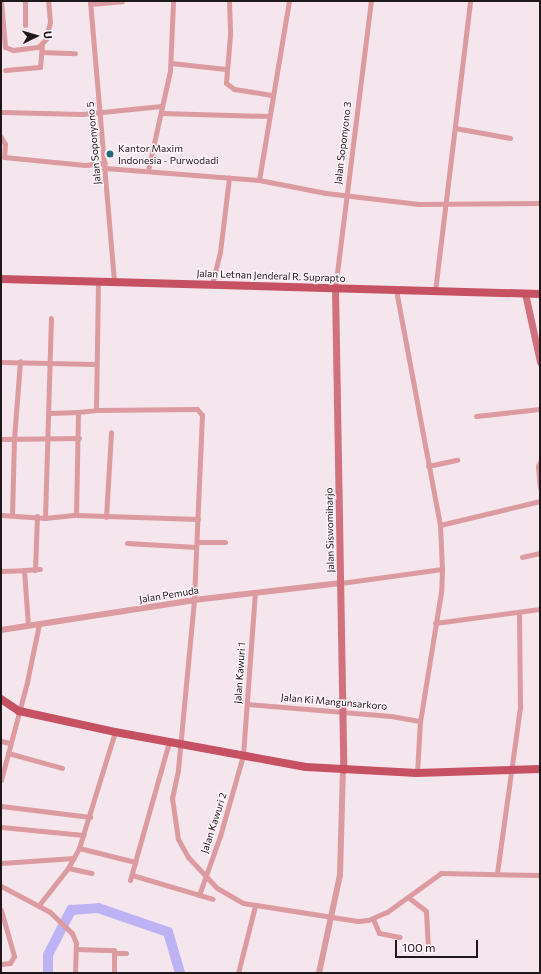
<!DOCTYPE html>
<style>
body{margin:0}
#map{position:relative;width:541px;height:974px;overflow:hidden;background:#f5e5ed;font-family:Commissioner,sans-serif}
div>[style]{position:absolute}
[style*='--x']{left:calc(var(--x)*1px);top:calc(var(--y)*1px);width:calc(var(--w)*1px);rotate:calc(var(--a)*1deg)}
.river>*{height:10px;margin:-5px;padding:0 5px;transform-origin:5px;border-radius:5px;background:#bdb3f4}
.minor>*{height:5px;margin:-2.5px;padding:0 2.5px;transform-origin:2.5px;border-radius:2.5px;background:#dc9ba0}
.tertiary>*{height:6px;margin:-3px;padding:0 3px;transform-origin:3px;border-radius:3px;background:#dc9ba0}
.secondary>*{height:7px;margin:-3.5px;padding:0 3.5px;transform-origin:3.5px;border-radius:3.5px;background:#d0717d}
.primary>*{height:8px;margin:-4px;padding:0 4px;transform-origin:4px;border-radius:4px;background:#c55163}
.dots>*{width:11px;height:11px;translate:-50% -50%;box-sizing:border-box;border:2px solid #fef4f9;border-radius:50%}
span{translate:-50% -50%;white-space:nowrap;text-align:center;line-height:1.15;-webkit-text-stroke:3px #fef4f9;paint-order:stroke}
.street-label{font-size:10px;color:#1e181b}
.poi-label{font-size:10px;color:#1e181b}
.left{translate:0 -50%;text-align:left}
.frame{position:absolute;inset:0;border:2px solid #1e181b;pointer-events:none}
.north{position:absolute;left:16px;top:16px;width:40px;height:40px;-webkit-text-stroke:3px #fef4f9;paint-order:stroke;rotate:85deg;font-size:11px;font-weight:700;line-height:16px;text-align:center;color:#1e181b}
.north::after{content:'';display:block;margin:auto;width:14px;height:18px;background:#1e181b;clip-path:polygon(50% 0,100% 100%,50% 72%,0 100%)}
.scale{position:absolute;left:395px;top:940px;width:83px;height:18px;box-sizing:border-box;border:2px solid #1e181b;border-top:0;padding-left:5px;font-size:12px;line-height:14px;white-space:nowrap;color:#1e181b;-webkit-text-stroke:3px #fef4f9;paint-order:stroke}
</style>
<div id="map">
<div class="river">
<i style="--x:48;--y:973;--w:18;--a:-90"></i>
<i style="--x:48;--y:955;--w:51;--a:-62.9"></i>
<i style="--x:71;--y:910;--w:27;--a:-4"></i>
<i style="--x:98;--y:908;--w:74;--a:18.9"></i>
<i style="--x:168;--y:932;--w:43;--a:73.7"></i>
</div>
<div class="minor">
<i style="--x:1;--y:1;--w:46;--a:85"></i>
<i style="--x:5;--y:47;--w:9;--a:21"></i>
<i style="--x:13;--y:50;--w:25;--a:-7"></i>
<i style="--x:38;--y:47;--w:11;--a:-45"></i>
<i style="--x:46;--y:39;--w:17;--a:-77"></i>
<i style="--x:50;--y:22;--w:21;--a:-95"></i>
<i style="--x:25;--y:1;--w:24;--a:90"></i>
<i style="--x:90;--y:1;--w:283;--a:85.1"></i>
<i style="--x:229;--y:1;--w:34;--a:88"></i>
<i style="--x:230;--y:35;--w:48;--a:94.8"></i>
<i style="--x:226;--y:83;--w:10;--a:37"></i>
<i style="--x:234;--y:89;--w:38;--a:9"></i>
<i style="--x:90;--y:4;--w:32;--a:-5"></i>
<i style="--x:42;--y:52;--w:33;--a:2"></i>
<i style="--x:171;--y:63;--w:55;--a:6.2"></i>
<i style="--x:5;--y:70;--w:35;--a:-5"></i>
<i style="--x:40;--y:67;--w:22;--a:-85"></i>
<i style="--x:1;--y:112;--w:81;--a:1.4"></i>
<i style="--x:82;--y:114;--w:80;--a:-5.7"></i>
<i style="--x:161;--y:113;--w:108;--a:1.6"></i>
<i style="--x:455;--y:128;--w:56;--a:10.3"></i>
<i style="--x:1;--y:137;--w:8;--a:60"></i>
<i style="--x:5;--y:144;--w:13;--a:94"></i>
<i style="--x:4;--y:157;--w:81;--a:5.6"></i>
<i style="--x:85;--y:165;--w:20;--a:-6"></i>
<i style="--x:105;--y:168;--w:154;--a:4.5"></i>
<i style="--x:259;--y:180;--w:68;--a:11"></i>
<i style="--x:326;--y:193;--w:93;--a:6.8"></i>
<i style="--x:418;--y:204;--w:122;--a:-0.5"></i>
<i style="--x:148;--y:170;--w:101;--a:-77.5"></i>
<i style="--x:170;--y:71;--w:70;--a:-87.5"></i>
<i style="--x:259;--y:180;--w:181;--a:-80.5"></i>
<i style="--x:98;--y:282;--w:128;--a:90.9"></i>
<i style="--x:96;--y:410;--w:101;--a:-0.6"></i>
<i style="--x:197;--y:409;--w:8;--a:50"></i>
<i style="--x:202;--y:415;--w:185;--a:92.5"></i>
<i style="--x:194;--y:600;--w:171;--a:95.4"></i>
<i style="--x:178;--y:770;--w:29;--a:102"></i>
<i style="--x:172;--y:798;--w:41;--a:81.7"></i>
<i style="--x:178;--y:839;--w:21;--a:61"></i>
<i style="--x:188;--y:857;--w:42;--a:46.9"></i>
<i style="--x:217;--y:888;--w:30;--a:30"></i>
<i style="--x:243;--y:903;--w:116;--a:8.9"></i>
<i style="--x:358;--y:921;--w:10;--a:-6"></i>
<i style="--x:368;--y:920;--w:21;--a:-23"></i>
<i style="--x:387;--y:912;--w:67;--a:-35.8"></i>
<i style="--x:441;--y:873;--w:99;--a:1.2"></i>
<i style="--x:212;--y:284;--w:33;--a:-76"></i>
<i style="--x:220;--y:252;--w:75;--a:-83.1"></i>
<i style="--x:335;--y:289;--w:290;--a:-82.9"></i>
<i style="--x:396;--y:290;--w:239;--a:79.4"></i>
<i style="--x:440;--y:525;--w:44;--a:87.4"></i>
<i style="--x:442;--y:569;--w:23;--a:92"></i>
<i style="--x:441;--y:592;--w:131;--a:99.2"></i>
<i style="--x:420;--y:721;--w:52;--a:93.3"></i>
<i style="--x:435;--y:291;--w:292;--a:-83.1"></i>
<i style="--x:1;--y:362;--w:95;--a:1.2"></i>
<i style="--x:78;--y:412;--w:18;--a:-6"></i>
<i style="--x:50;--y:413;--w:28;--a:-2"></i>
<i style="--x:78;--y:412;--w:103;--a:91.1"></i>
<i style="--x:476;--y:416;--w:64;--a:-6.2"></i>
<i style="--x:1;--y:439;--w:78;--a:-0.7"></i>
<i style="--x:540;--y:462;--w:4;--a:117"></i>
<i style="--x:538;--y:466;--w:21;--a:85"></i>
<i style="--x:428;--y:466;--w:30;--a:-12"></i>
<i style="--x:1;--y:515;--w:44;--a:3.9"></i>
<i style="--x:45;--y:518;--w:31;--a:-6"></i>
<i style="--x:76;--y:515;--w:122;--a:1.9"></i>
<i style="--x:12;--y:515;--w:76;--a:-88.5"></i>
<i style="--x:14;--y:439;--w:78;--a:-85.6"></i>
<i style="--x:106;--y:517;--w:85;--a:-86.6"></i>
<i style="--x:45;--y:518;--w:200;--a:-88.3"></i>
<i style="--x:440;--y:525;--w:103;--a:-13.5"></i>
<i style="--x:197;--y:542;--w:28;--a:0"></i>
<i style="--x:127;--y:543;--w:69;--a:3.3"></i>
<i style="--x:522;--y:557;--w:18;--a:-13"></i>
<i style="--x:35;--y:570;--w:54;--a:-87.9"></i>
<i style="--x:1;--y:571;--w:23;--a:-2"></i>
<i style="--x:341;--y:583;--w:102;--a:-7.9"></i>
<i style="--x:435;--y:623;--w:106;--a:-7.6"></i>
<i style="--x:28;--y:625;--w:55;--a:-94.2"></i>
<i style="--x:24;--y:570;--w:16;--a:-4"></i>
<i style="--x:247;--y:704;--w:144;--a:4.8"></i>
<i style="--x:391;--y:716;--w:29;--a:10"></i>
<i style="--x:1;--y:741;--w:9;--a:13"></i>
<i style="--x:8;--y:753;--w:56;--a:15.5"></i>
<i style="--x:1;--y:780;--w:101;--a:-75.1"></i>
<i style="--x:27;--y:682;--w:59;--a:-78.3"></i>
<i style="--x:1;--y:806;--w:90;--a:7"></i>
<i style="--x:1;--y:827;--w:83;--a:5.5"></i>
<i style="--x:79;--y:848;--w:58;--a:14"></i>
<i style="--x:135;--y:862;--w:125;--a:-74.2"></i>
<i style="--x:1;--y:863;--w:73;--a:-3.9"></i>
<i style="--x:68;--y:868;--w:24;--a:12"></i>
<i style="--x:497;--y:873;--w:167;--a:-82.1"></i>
<i style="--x:520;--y:708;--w:95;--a:-90.6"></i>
<i style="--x:132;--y:875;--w:84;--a:16.5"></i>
<i style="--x:130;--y:880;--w:19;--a:-74"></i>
<i style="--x:1;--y:886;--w:55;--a:28"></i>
<i style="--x:50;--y:912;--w:30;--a:44"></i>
<i style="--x:72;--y:933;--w:11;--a:68"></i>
<i style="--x:76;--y:943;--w:30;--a:92"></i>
<i style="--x:199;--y:895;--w:63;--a:-70.4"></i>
<i style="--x:220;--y:836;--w:84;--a:-74.1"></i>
<i style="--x:243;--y:755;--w:162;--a:-85.8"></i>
<i style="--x:409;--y:898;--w:21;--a:37"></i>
<i style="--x:426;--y:911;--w:37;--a:87"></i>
<i style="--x:39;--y:905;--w:47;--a:-51.9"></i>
<i style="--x:68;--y:868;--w:23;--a:-61"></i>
<i style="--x:79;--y:848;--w:121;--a:-72.8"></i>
<i style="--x:1;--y:910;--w:48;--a:74.2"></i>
<i style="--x:14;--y:956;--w:8;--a:120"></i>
<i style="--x:10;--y:963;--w:9;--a:174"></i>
<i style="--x:373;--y:919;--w:15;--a:67"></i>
<i style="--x:379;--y:933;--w:21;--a:11"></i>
<i style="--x:76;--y:949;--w:38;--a:2"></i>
<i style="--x:114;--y:950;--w:23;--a:90"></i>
<i style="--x:116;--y:953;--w:10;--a:0"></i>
<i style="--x:238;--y:973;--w:69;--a:-75.8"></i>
</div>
<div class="tertiary">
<i style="--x:1;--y:630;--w:195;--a:-8.8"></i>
<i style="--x:194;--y:600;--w:148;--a:-6.6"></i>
<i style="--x:319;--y:973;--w:100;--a:-77.9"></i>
<i style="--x:340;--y:875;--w:105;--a:-88.4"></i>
</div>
<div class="secondary">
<i style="--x:335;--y:289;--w:481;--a:89"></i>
<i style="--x:525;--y:293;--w:71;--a:77.7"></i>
</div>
<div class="primary">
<i style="--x:1;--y:279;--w:539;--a:1.59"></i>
<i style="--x:1;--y:699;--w:22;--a:34"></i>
<i style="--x:19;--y:711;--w:98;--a:12.3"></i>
<i style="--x:115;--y:732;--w:194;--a:10.4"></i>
<i style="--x:306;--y:767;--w:111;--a:3.1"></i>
<i style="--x:417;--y:773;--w:123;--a:-1.9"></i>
</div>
<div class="dots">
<i style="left:110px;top:154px;background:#236c77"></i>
</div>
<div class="street-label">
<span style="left:94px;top:143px;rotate:-95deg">Jalan Soponyono 5</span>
<span style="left:343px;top:143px;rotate:-83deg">Jalan Soponyono 3</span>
<span style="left:271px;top:276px;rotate:2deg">Jalan Letnan Jenderal R. Suprapto</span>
<span style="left:330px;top:530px;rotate:-91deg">Jalan Siswomiharjo</span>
<span style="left:169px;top:595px;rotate:-9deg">Jalan Pemuda</span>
<span style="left:240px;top:673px;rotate:-86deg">Jalan Kawuri 1</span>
<span style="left:334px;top:702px;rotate:5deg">Jalan Ki Mangunsarkoro</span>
<span style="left:214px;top:823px;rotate:-72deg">Jalan Kawuri 2</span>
</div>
<div class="poi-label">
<span class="left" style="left:118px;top:154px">Kantor Maxim<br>Indonesia - Purwodadi</span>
</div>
<div class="frame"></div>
<div class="north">U</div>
<div class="scale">100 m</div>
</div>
